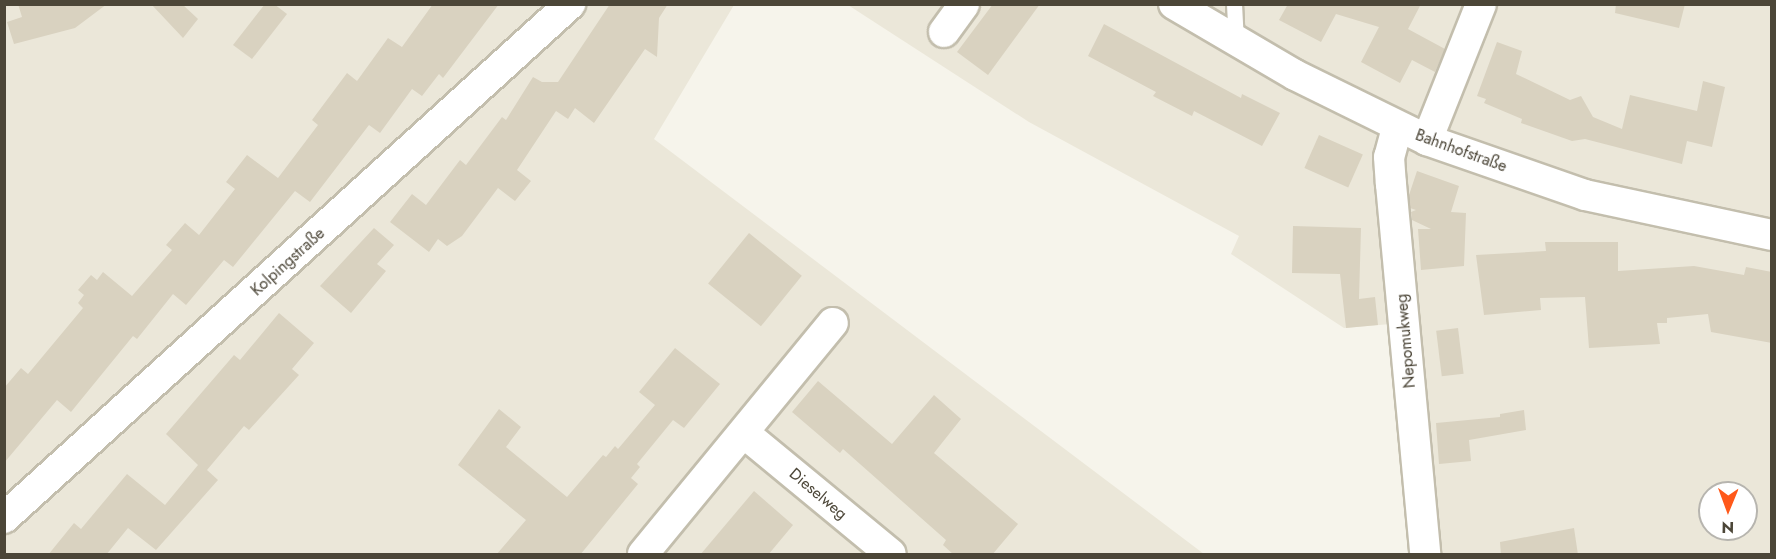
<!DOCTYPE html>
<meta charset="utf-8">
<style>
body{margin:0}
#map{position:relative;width:1776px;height:559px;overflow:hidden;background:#f6f4eb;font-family:Jost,sans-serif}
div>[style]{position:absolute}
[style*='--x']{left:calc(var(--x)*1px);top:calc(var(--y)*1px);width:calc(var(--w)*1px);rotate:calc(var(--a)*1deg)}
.residential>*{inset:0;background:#ebe7d9}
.building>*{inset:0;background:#d9d2c0;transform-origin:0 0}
.roads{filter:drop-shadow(2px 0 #c3bead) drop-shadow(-2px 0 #c3bead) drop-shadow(0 2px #c3bead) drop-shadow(0 -2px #c3bead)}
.lane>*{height:15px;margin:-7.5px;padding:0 7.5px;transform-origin:7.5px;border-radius:7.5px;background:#fff}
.street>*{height:30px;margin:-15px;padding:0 15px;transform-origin:15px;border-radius:15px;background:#fff}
span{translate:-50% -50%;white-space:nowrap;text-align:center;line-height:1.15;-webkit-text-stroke:4.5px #fff;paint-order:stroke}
.street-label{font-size:16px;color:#4c4638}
.frame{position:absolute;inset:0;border:6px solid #4c4638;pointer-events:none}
.north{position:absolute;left:1698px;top:481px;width:60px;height:60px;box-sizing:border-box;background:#fff;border:2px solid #b7b5af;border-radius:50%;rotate:181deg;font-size:16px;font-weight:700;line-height:24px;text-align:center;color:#4c4638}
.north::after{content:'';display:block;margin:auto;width:21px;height:27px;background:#ff591a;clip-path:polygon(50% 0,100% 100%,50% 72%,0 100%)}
</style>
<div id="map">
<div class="residential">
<i style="clip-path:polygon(4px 5px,734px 5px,654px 139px,1204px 554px,5px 554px)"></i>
<i style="clip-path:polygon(evenodd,848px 5px,1771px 5px,1771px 554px,1437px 554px,1414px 322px,1344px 328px,1231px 254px,1239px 236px,1029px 122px,848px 5px,1710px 493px,1746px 493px,1746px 529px,1710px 529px,1710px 493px)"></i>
</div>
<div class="building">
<i style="clip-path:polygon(18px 4px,107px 4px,75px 28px,14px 44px,7px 22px,22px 17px)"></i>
<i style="clip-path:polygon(151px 4px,182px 4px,198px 19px,183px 38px)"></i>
<i style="clip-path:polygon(265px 4px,274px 4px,287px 14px,252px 59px,233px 45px)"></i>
<i style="clip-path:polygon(433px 4px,499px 4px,443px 78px,439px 74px,422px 96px,412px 89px,380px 133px,369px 125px,310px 202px,295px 191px,233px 267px,224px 260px,186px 305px,173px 294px,137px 339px,133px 336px,71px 412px,57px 400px,4px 463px,4px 388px,21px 368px,28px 374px,83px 308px,78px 303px,84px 295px,78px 290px,91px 275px,97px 280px,103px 272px,132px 296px,172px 250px,166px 245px,185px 223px,199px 235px,235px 189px,226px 182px,247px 155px,278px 178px,318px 125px,312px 120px,347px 73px,357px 81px,388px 38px,402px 47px)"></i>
<i style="clip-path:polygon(610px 4px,668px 4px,659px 18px,657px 57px,645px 49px,594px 123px,575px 108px,568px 119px,556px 111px,517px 170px,531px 181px,515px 201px,498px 188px,462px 236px,447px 246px,438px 239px,429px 252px,390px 222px,412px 194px,426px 205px,460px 160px,466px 165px,502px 117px,506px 120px,533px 77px,542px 82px,558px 82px)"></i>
<i style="clip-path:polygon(993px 4px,1040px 4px,988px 75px,957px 52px)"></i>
<i style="clip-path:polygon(1288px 4px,1421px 4px,1408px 29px,1445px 49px,1435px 72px,1412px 60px,1400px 83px,1361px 62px,1379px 27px,1336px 14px,1321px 42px,1279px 20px)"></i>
<i style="clip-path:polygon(1616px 4px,1685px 4px,1679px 28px,1615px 13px)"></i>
<i style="clip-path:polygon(1104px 24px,1241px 98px,1242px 94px,1280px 113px,1262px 146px,1194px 111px,1192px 116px,1153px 96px,1156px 92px,1088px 56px)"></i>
<i style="clip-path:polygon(1497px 42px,1522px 51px,1516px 74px,1570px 100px,1581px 96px,1593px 117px,1622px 129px,1630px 95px,1697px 111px,1703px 81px,1725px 87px,1712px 147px,1687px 141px,1682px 164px,1585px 139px,1572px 141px,1521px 123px,1522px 119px,1484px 103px,1486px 99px,1477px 96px)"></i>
<i style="left:1319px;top:135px;width:48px;height:36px;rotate:24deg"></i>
<i style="clip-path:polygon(1417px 171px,1459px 186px,1451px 212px,1466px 213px,1464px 266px,1421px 270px,1418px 229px,1431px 229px,1412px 220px,1411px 212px,1416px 210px,1410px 208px,1409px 195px)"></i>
<i style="clip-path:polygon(1293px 226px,1361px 228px,1359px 299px,1375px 297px,1378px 325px,1346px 328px,1340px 274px,1292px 273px)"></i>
<i style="clip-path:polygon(374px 228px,394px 245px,377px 264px,386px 271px,351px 313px,320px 286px)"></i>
<i style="left:749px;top:233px;width:68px;height:65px;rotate:39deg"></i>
<i style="clip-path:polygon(1545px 242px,1618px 242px,1618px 271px,1694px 266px,1744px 275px,1746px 267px,1772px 272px,1772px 343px,1711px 332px,1708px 314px,1667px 318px,1667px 323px,1657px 323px,1660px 344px,1589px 348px,1585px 297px,1540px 298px,1541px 310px,1484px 315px,1476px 255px,1546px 251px)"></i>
<i style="clip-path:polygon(279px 313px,314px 343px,292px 369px,299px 375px,249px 430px,244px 426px,207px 470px,218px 480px,156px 550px,128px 528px,106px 555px,48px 555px,74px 523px,81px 529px,127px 474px,165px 505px,198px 465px,166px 434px,234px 355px,240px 360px)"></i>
<i style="left:1458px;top:328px;width:46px;height:22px;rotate:83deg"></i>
<i style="clip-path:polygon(675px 348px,720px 384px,684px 428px,673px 420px,637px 464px,640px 467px,631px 478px,638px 484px,580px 555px,496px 555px,526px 520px,458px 465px,499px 409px,521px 427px,506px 447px,567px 497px,603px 455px,606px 457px,615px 446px,618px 449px,655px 405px,639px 392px)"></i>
<i style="clip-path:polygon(818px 381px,892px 444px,934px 395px,961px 419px,934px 453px,1018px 524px,992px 555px,954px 555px,943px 545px,946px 540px,843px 449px,840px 453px,792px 412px)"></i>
<i style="clip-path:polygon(1524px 410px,1526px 430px,1469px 440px,1471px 461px,1439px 464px,1436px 423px,1500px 417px,1500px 414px)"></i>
<i style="clip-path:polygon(754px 491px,793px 525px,768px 555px,700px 555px)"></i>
<i style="clip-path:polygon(1574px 528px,1578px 555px,1501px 555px,1500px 542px)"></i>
</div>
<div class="roads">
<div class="lane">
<i style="--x:1234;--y:4;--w:37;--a:87"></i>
</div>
<div class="street">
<i style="--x:1174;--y:4;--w:140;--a:30.4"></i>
<i style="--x:1295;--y:75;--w:147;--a:26.2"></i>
<i style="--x:1427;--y:140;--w:167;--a:19.2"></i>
<i style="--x:1585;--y:195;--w:191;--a:12.1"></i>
<i style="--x:944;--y:32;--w:34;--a:-54"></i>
<i style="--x:1397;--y:128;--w:30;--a:105"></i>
<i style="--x:1389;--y:157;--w:27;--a:86"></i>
<i style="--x:1391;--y:184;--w:372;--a:84.7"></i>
<i style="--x:1427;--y:140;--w:146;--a:-68.3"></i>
<i style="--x:744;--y:433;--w:190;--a:39.5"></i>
<i style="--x:4;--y:518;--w:765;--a:-42.24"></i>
<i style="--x:643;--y:554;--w:299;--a:-50.6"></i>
</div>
</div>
<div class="street-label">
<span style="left:1461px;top:151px;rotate:20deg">Bahnhofstraße</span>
<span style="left:288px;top:262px;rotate:-42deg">Kolpingstraße</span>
<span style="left:1406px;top:341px;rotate:-95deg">Nepomukweg</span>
<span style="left:818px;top:494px;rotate:40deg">Dieselweg</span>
</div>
<div class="frame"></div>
<div class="north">N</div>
</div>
